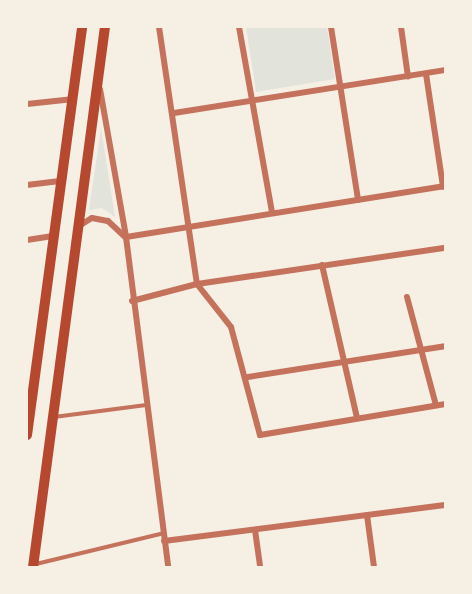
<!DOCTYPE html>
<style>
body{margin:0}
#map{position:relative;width:472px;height:594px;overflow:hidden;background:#f6efe4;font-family:Commissioner,sans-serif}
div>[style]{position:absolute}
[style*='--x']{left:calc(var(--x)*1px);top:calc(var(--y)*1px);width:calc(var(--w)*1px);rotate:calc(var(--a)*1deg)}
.green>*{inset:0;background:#e2e4dc}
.service>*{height:4px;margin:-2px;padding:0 2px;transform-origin:2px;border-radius:2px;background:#c5725c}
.minor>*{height:6px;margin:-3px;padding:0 3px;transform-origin:3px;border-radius:3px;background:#c5725c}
.primary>*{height:10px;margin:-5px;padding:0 5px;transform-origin:5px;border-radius:5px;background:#b5482f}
span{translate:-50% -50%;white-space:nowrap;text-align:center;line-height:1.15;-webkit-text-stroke:4.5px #f6efe4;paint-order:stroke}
.frame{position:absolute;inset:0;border:28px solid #f6efe4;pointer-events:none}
</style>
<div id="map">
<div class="green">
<i style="clip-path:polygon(246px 27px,327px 27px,335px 79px,256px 92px)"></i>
<i style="clip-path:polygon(101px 128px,115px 217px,102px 208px,89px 210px)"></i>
</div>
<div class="service">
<i style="--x:54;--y:417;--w:93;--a:-7.4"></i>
<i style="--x:36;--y:564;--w:132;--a:-13.6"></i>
</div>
<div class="minor">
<i style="--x:159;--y:27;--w:260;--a:81.6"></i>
<i style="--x:197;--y:284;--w:55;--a:51.7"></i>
<i style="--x:231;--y:327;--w:112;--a:75"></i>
<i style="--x:260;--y:435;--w:188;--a:-9.5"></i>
<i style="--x:239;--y:27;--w:189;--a:79.9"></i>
<i style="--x:331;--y:27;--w:175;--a:81.1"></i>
<i style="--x:401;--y:27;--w:50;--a:82"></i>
<i style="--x:426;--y:74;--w:114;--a:81.4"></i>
<i style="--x:100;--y:89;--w:150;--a:80"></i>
<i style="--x:126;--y:237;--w:333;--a:82.7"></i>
<i style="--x:27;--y:104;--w:47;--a:-6.1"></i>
<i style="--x:174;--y:113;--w:274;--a:-9"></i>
<i style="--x:27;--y:185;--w:35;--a:-7"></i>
<i style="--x:79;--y:226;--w:15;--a:-32"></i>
<i style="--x:92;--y:218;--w:16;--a:11"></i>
<i style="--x:108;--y:221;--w:23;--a:43"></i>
<i style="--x:126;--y:237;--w:323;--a:-9.1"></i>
<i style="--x:27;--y:240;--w:26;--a:-9"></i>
<i style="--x:322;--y:265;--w:157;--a:77.1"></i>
<i style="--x:407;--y:297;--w:112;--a:75"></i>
<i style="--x:132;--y:301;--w:67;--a:-14.7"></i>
<i style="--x:197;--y:284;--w:251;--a:-8.3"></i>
<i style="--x:248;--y:377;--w:199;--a:-8.9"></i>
<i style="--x:367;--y:515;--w:52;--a:82.3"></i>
<i style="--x:255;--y:530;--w:37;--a:82"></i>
<i style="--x:164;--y:541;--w:283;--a:-7.3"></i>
</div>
<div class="primary">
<i style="--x:27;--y:435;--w:412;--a:-82.3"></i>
<i style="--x:33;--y:567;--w:545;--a:-82.41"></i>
</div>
<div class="frame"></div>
</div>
